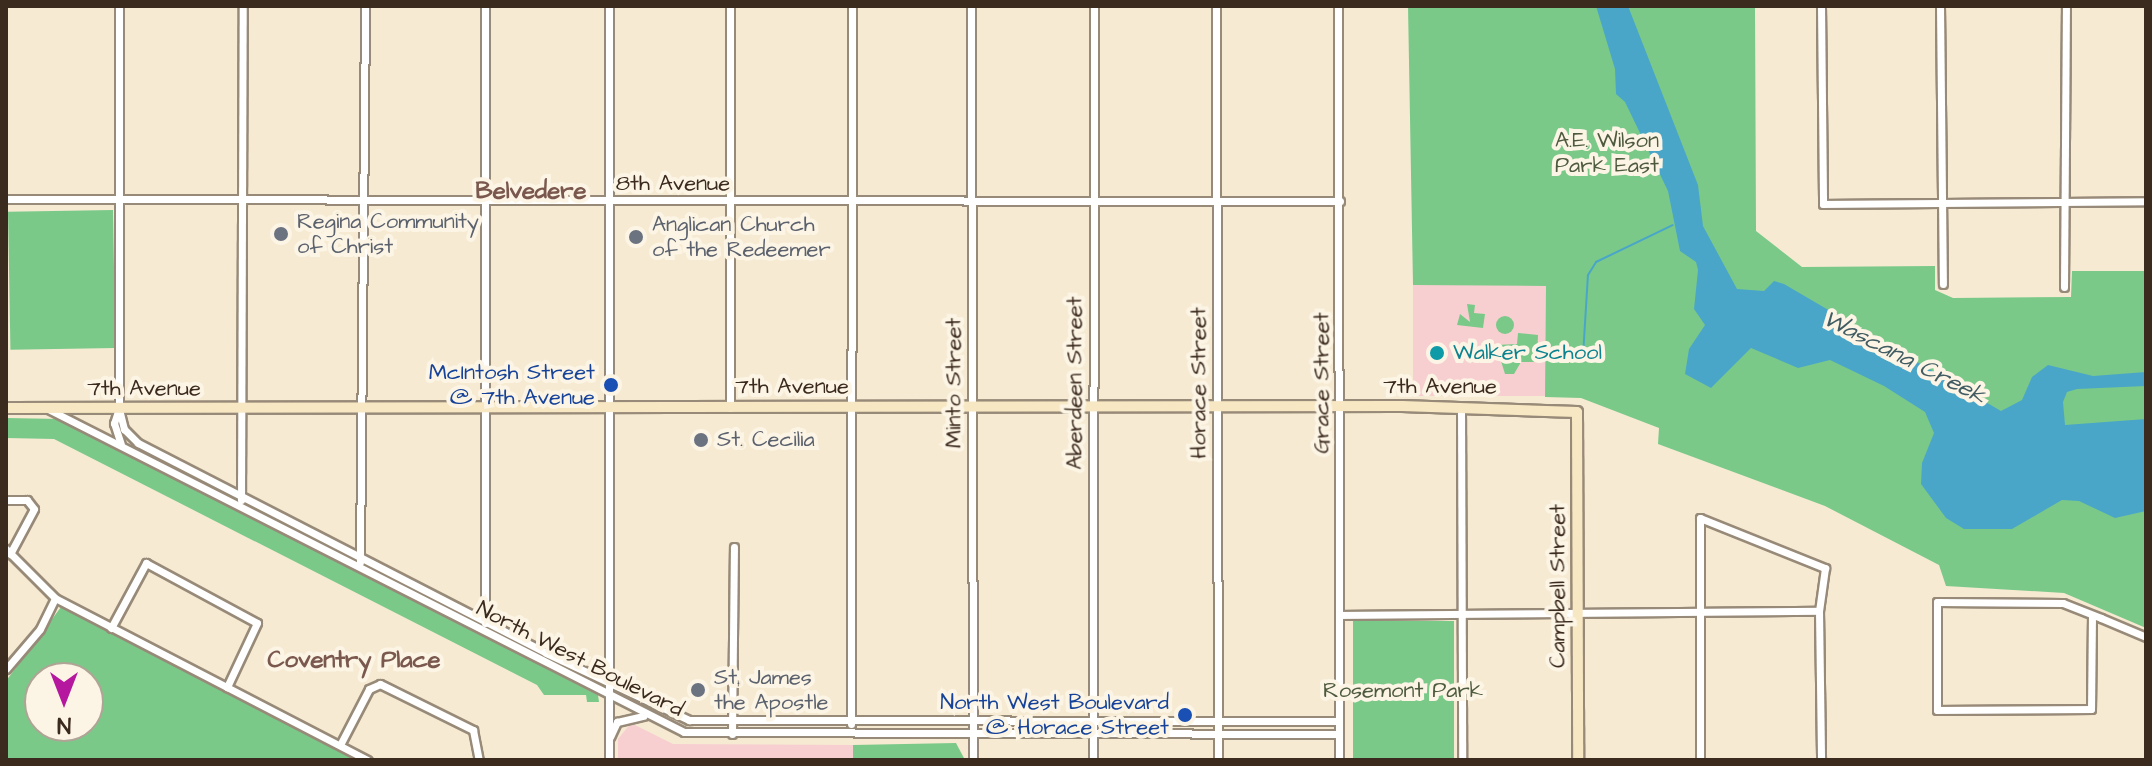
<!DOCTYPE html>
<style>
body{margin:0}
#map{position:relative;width:2152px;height:766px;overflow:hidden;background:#f6ead2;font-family:"Architects Daughter",sans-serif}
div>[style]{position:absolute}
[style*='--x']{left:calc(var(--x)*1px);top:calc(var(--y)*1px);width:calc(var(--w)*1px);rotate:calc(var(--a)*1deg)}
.built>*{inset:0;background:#f7cfd1;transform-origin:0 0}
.green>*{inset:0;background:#7ac989;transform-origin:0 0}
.round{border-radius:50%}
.water>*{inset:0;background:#4aa6c8}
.stream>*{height:2px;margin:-1px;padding:0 1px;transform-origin:1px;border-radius:1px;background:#4aa6c8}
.roads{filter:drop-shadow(2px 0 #988a78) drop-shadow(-2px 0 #988a78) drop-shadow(0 2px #988a78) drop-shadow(0 -2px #988a78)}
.street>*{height:7px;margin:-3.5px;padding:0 3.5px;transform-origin:3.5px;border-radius:3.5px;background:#fff}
.secondary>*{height:10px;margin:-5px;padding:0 5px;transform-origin:5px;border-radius:5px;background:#f7e8c3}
.dots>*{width:22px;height:22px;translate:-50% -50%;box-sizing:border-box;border:4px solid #fcf5e5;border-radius:50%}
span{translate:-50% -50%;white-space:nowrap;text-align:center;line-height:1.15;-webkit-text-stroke:8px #fcf5e5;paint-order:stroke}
.park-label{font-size:22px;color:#4e5a3e}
.street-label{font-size:22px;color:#3b2a1e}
.worship-label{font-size:22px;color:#5b616d}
.left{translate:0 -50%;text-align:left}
.culture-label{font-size:22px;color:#0d838f}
.transit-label{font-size:22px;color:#164399}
.right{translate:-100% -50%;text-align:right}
.neighbourhood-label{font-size:24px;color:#7a584e;font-weight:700}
.water-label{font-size:24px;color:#415c62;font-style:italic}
.frame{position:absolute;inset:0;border:8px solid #3b2a1e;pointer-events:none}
.north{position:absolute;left:24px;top:662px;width:80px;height:80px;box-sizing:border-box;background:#fcf5e5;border:2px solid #afa495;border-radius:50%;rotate:180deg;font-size:22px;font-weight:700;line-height:32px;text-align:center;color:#3b2a1e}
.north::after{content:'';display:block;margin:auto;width:28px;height:36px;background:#b5179e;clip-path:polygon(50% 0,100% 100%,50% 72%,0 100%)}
</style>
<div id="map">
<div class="built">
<i style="left:1413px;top:285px;width:133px;height:111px"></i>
<i style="clip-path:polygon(631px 723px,673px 744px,853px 745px,853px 760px,618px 760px,618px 739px)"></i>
</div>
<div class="green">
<i style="clip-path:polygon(1408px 6px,1755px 6px,1756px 231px,1802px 267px,1935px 266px,1935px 290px,1953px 298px,2071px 297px,2072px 271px,2146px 271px,2146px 628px,2064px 593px,1946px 586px,1939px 565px,1825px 506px,1658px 444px,1659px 428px,1581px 398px,1545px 397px,1546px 286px,1413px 285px)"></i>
<i style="left:113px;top:210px;width:138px;height:105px;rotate:89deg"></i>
<i style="clip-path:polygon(1467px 304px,1475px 305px,1474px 313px,1485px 314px,1483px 328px,1457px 325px,1460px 314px,1470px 322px)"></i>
<i class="round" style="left:1496px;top:316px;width:18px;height:18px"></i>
<i style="clip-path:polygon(1518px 333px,1538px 335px,1537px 362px,1521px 362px,1514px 374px,1505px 374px,1496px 345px,1517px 344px)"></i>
<i style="clip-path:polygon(6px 418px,61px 419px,598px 695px,599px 702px,587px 702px,586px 695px,544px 695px,537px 685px,54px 439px,6px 438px)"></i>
<i style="clip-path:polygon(evenodd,61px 607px,356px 760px,6px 760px,6px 681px,61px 607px,40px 678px,88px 678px,88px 726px,40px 726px,40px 678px)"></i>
<i style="left:1454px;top:621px;width:139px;height:101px;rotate:90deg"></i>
<i style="clip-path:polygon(956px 743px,965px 760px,853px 760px,853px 745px)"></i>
</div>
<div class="water">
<i style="clip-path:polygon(1596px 6px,1628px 6px,1698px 185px,1703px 226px,1737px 289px,1764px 291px,1774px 281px,1784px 284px,2001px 411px,2022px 400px,2032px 377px,2048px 365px,2093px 376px,2146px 372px,2146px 386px,2077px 389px,2067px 392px,2063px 402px,2065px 425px,2146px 419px,2146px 511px,2115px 518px,2079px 501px,2062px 500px,2012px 529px,1964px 529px,1946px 518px,1921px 484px,1922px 463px,1934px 433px,1925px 412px,1884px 386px,1830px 360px,1798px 368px,1751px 348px,1711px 388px,1685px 374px,1689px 349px,1705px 325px,1694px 309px,1698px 270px,1696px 262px,1680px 251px,1668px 191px,1625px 102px,1616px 94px,1615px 69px)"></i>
</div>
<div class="stream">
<i style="--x:1583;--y:356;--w:81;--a:-86.5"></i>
<i style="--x:1588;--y:275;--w:15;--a:-58"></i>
<i style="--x:1596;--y:262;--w:85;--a:-25.7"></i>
</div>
<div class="roads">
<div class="street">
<i style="--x:119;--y:6;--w:403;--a:90"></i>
<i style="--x:119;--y:409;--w:21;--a:76"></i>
<i style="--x:124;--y:429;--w:20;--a:45"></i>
<i style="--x:138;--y:443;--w:459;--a:27.2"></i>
<i style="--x:546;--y:653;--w:158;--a:25.1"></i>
<i style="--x:689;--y:720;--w:650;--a:0.09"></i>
<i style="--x:485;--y:6;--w:617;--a:90"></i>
<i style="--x:609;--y:6;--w:754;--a:90"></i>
<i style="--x:971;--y:6;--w:754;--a:89.85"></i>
<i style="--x:1216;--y:6;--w:754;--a:89.85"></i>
<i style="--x:1338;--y:6;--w:754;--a:89.92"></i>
<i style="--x:1821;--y:6;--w:198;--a:89.4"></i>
<i style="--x:1823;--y:204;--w:323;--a:-0.5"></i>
<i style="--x:1940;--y:6;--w:278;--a:89.4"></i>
<i style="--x:6;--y:199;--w:1334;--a:0.09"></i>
<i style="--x:2064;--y:287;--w:281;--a:-89.6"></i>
<i style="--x:1461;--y:407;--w:353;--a:89.8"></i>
<i style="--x:730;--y:408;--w:402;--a:-90"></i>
<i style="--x:48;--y:409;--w:713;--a:26.92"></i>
<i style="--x:684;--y:732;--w:655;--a:0.17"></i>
<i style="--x:118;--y:411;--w:13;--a:108"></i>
<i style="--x:114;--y:423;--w:22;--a:72"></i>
<i style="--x:6;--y:500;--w:21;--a:0"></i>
<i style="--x:27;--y:500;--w:11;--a:52"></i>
<i style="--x:34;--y:509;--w:51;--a:118.1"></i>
<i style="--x:241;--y:500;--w:494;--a:-89.8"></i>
<i style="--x:6;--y:549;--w:69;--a:45"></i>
<i style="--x:55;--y:598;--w:352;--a:27.4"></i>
<i style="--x:360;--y:562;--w:556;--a:-89.48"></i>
<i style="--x:1339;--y:615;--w:480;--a:-0.5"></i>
<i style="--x:2092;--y:615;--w:94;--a:90.6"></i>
<i style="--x:2091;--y:709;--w:154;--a:179.6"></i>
<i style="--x:1937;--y:710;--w:108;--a:-90"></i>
<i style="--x:1937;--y:602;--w:126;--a:0.5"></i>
<i style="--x:2063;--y:603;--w:41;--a:21.5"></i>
<i style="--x:2101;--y:618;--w:49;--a:22.9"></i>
<i style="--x:111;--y:628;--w:74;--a:-61.7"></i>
<i style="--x:146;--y:563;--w:126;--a:28.4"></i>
<i style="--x:257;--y:623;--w:71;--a:115.1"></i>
<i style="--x:6;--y:669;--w:52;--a:-49.6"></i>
<i style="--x:40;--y:629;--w:34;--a:-64"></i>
<i style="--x:851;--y:724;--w:718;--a:-89.92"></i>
<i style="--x:732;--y:734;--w:187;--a:-89.4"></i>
<i style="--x:610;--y:737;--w:17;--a:-65"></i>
<i style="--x:617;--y:722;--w:27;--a:-13"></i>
<i style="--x:340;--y:745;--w:63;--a:-62.6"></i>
<i style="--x:369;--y:689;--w:12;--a:-24"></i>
<i style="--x:380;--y:684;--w:104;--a:26.3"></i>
<i style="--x:473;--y:730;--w:31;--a:79"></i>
<i style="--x:1093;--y:760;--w:754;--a:-89.92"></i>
<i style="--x:1700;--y:760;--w:242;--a:-90"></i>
<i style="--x:1700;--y:518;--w:135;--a:21.8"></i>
<i style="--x:1825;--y:568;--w:43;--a:97.9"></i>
<i style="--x:1819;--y:611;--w:149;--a:89.2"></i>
</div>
<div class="secondary">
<i style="--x:6;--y:408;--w:1396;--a:-0.08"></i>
<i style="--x:1402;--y:406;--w:175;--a:2"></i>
<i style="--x:1577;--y:412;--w:348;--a:89.8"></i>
</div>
</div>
<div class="dots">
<i style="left:281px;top:234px;background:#6b7280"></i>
<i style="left:636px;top:237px;background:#6b7280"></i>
<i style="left:1437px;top:353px;background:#0f9aa8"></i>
<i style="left:611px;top:385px;background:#1a4fb4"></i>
<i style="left:701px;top:440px;background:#6b7280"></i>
<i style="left:698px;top:690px;background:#6b7280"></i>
<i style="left:1185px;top:715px;background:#1a4fb4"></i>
</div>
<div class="park-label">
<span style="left:1607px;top:153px">A.E. Wilson<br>Park East</span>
<span style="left:1403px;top:691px">Rosemont Park</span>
</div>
<div class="street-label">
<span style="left:673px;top:184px">8th Avenue</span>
<span style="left:954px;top:383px;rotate:-90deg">Minto Street</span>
<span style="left:1075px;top:383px;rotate:-90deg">Aberdeen Street</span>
<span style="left:1199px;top:383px;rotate:-90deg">Horace Street</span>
<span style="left:1322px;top:383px;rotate:-90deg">Grace Street</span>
<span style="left:792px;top:387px">7th Avenue</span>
<span style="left:1440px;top:387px">7th Avenue</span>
<span style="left:144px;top:389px">7th Avenue</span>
<span style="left:1558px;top:586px;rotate:-90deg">Campbell Street</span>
<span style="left:580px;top:659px;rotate:27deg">North West Boulevard</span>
</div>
<div class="worship-label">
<span class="left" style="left:297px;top:234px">Regina Community<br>of Christ</span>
<span class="left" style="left:652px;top:237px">Anglican Church<br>of the Redeemer</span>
<span class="left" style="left:717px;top:440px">St. Cecilia</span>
<span class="left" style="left:714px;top:690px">St. James<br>the Apostle</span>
</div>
<div class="culture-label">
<span class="left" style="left:1453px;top:353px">Walker School</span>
</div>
<div class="transit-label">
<span class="right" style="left:595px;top:385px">McIntosh Street<br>@ 7th Avenue</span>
<span class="right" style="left:1169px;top:715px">North West Boulevard<br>@ Horace Street</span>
</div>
<div class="neighbourhood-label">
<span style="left:531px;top:192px">Belvedere</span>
<span style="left:354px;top:661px">Coventry Place</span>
</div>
<div class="water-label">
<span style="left:1904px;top:358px;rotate:27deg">Wascana Creek</span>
</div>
<div class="frame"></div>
<div class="north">N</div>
</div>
